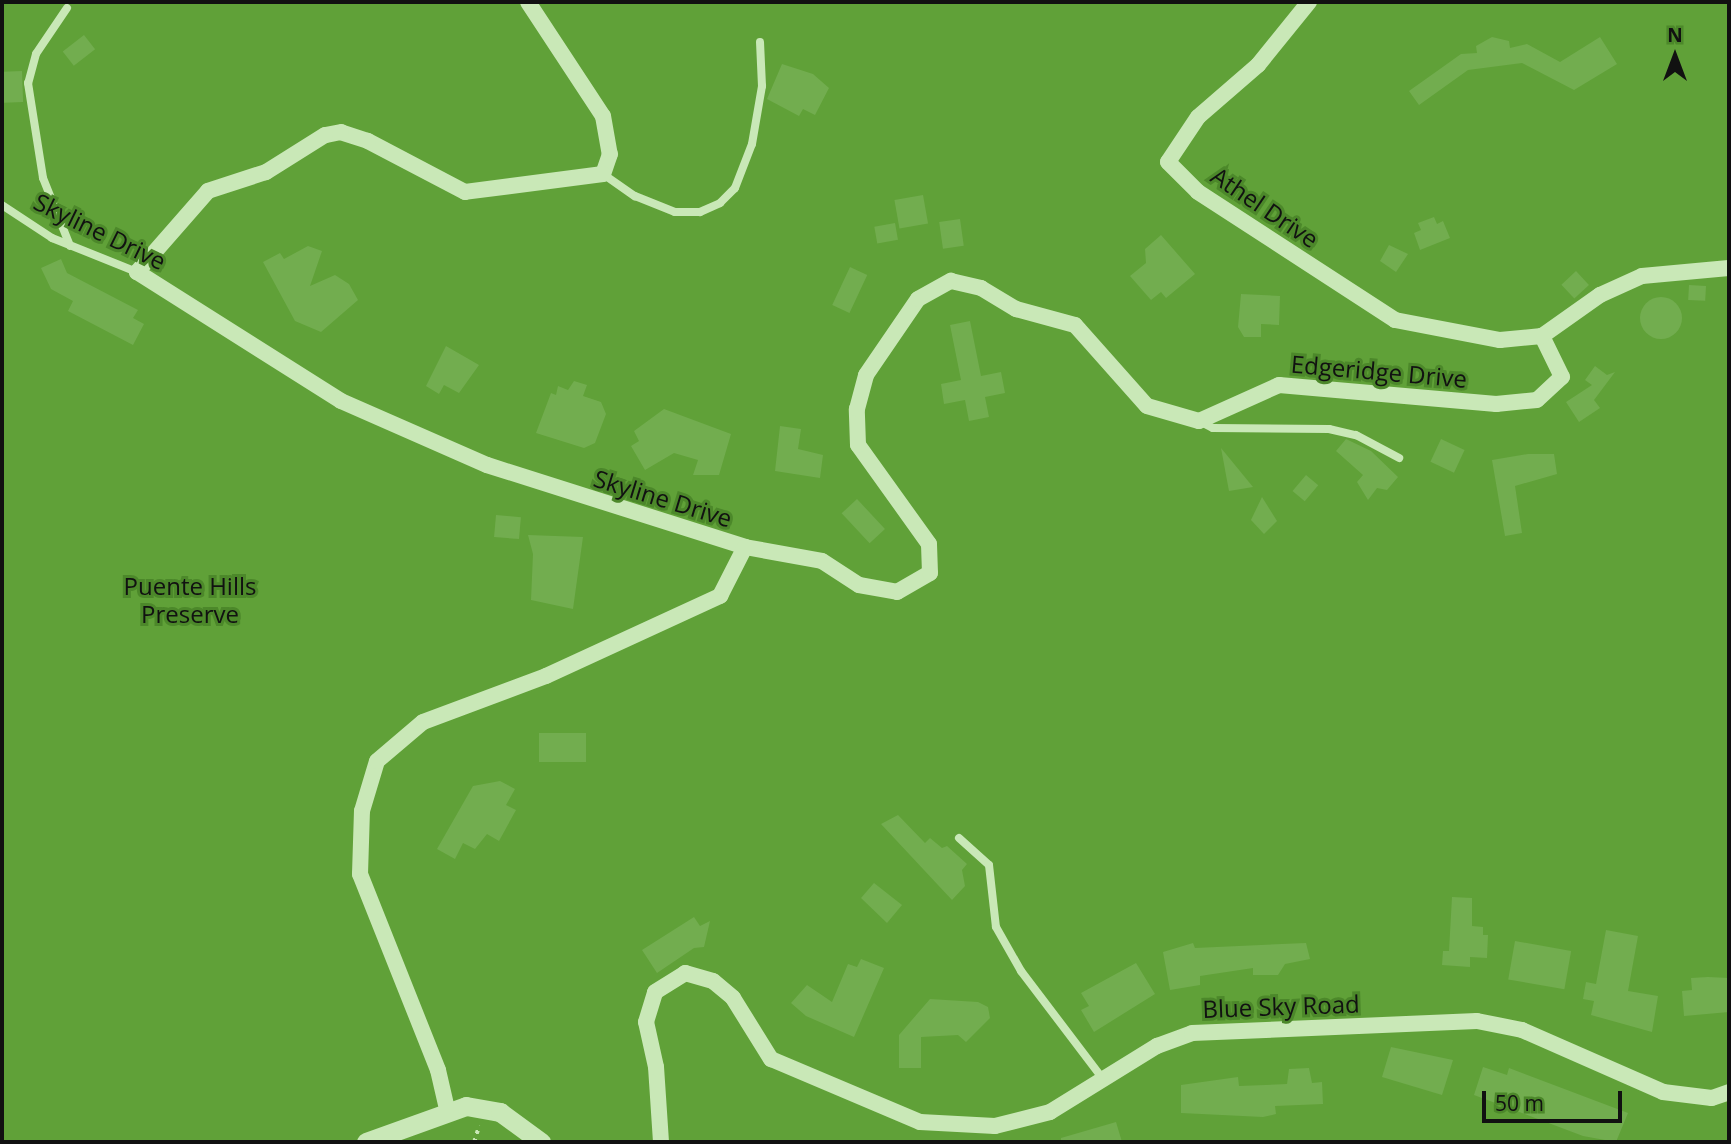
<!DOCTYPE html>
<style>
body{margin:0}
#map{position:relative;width:1731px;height:1144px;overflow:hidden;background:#4c882a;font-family:"Open Sans",sans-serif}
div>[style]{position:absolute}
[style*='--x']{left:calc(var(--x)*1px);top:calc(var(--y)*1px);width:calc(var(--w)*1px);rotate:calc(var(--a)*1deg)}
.green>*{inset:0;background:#60a138;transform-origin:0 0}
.building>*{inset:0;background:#72ad4f;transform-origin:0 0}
.round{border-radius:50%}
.path>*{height:3.5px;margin-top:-1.75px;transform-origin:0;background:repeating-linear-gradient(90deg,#c9e8b7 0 3.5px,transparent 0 8.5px)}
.service>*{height:8px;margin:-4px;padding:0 4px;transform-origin:4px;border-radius:4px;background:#c9e8b7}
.minor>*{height:16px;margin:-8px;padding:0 8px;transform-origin:8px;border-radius:8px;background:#c9e8b7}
.tertiary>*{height:19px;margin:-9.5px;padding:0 9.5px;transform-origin:9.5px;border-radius:9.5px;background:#c9e8b7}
span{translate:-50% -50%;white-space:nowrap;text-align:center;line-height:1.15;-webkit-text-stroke:6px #4c882a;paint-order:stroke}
.street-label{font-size:24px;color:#111}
.park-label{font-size:24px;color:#111}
.frame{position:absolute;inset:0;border:4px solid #111;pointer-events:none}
.north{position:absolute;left:1640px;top:21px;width:70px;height:70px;-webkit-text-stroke:5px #4c882a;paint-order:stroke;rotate:0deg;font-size:19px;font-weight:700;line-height:28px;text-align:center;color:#111}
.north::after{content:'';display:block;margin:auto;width:24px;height:32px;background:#111;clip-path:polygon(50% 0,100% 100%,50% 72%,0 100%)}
.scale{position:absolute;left:1482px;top:1091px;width:140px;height:32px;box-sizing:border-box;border:4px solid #111;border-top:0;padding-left:9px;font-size:21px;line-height:24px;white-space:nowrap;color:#111;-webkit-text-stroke:5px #4c882a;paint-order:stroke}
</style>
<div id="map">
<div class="green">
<i style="left:2px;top:2px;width:1727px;height:1140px"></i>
</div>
<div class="building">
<i style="left:84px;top:35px;width:18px;height:27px;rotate:52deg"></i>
<i style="clip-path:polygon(1492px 37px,1509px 41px,1510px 48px,1527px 44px,1560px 62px,1600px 37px,1617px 64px,1574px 90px,1522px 63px,1468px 70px,1419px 105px,1409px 91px,1461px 54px,1477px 53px,1476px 46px)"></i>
<i style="clip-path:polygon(782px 64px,813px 74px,829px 88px,815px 115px,803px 109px,799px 116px,767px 99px)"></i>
<i style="left:22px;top:71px;width:31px;height:19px;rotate:88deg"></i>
<i style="left:923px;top:195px;width:29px;height:29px;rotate:80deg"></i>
<i style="clip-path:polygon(1434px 217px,1437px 224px,1443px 221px,1450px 238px,1420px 250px,1414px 233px,1421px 230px,1418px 223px)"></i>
<i style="left:960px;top:219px;width:27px;height:21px;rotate:82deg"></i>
<i style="left:895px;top:223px;width:17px;height:21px;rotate:80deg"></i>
<i style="clip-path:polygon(1161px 235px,1195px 274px,1166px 298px,1161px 292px,1151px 300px,1130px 276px,1146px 263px,1145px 249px)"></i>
<i style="clip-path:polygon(1389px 245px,1408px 254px,1396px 272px,1380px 261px)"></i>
<i style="clip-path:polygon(308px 246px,322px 251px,310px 286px,335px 275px,349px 284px,358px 300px,321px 332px,295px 321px,263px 262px,280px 253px,284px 259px)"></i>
<i style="clip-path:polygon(61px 259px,67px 273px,138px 310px,133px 318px,144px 324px,133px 345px,68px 311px,73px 301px,51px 289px,41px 268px)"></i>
<i style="left:850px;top:267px;width:19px;height:42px;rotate:25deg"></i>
<i style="left:1576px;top:271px;width:19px;height:20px;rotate:47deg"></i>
<i style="left:1689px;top:285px;width:17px;height:15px;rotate:3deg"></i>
<i style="clip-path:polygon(1241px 294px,1280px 296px,1279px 325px,1261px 324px,1261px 337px,1244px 337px,1238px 327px)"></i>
<i class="round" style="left:1640px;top:297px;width:42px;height:42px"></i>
<i style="clip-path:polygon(970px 321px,981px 376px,1001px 372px,1005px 393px,985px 397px,989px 417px,969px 421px,965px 400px,944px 404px,941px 384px,961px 380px,950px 325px)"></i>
<i style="clip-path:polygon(446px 346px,479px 365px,459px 393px,444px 385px,439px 394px,426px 386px)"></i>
<i style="clip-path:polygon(1595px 366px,1607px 375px,1615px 372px,1594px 400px,1600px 408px,1579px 422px,1566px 402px,1592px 385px,1585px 380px)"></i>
<i style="clip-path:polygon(574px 381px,587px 385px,583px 396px,601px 402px,606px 414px,595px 443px,584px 448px,536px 433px,551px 393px,556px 395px,558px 386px,568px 390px)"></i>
<i style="clip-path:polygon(664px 409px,731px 434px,719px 475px,693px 475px,698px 460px,674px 453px,645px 470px,631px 446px,639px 441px,634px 431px)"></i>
<i style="clip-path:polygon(780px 426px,801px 429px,798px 449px,823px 455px,820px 478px,775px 471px)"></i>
<i style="clip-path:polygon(1346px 439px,1371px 451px,1398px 477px,1387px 490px,1377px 488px,1368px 500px,1357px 482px,1363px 475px,1336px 451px)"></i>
<i style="left:1441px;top:439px;width:26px;height:25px;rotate:25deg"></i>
<i style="clip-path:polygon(1221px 448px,1253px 487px,1229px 491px)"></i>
<i style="clip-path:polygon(1528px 454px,1554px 454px,1557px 474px,1515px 486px,1522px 533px,1505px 536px,1492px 460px)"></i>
<i style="left:1306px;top:475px;width:16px;height:21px;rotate:40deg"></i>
<i style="clip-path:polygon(1262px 497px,1277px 521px,1264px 534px,1251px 520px)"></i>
<i style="left:857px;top:499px;width:41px;height:21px;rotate:47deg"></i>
<i style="left:496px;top:515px;width:25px;height:22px;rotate:5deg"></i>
<i style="clip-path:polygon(528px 535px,583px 537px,573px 609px,531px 600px,533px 554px)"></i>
<i style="left:539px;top:733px;width:47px;height:29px"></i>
<i style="clip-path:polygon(500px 781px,515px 789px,506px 805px,516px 810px,499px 841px,487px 834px,475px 849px,463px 843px,455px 859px,437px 849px,473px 786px)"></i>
<i style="clip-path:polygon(898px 815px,925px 843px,930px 838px,942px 848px,947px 846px,967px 864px,962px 870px,965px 886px,952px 900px,881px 824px)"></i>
<i style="clip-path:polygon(874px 883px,902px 905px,887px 923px,861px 898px)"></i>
<i style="clip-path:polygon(1452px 897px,1472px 898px,1472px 926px,1483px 927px,1483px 935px,1488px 935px,1487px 958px,1470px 957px,1470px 967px,1442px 965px,1443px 951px,1449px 951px)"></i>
<i style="clip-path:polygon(694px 917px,700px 926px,710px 921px,704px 947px,694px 948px,657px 973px,642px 950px)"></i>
<i style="clip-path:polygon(1606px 930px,1638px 936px,1628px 991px,1658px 996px,1652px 1032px,1591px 1015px,1594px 1001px,1583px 999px,1586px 982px,1596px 984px)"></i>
<i style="left:1515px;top:941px;width:57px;height:39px;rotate:10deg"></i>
<i style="clip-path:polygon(1193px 943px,1195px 948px,1306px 943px,1310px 959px,1285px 964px,1278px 975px,1253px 975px,1253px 968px,1200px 976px,1200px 985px,1170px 990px,1163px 952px)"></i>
<i style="clip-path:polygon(861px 959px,884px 968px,854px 1037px,806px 1016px,791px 1003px,807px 985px,832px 1002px,848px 964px,857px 967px)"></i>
<i style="clip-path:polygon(1136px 963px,1155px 994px,1094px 1032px,1081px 1010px,1089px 1006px,1081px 993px)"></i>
<i style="clip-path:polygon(1708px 977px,1729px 978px,1729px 1012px,1684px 1016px,1682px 991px,1692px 990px,1691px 978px)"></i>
<i style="clip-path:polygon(930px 999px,978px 1002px,988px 1007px,990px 1018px,966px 1042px,958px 1035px,921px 1037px,921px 1068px,899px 1068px,899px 1035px)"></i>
<i style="clip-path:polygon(1391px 1047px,1453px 1060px,1442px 1095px,1382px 1077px)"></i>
<i style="clip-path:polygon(1483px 1067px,1507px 1075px,1509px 1068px,1628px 1113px,1616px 1142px,1583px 1136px,1474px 1095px)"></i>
<i style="clip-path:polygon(1309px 1068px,1312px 1083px,1322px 1082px,1323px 1104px,1275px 1106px,1276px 1114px,1263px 1117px,1181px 1113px,1181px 1085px,1238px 1077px,1239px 1086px,1287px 1084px,1289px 1069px)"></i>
<i style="clip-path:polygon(1116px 1122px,1122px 1142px,1061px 1142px,1061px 1138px)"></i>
</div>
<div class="path">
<i style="--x:474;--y:1142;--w:17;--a:-73"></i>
</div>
<div class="service">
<i style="--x:67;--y:8;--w:55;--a:124"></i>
<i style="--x:36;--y:54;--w:30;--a:105"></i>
<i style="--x:28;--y:83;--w:96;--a:81"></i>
<i style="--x:43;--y:178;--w:73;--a:68.3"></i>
<i style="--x:603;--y:174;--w:39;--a:35"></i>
<i style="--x:635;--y:196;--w:43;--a:21.8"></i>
<i style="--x:675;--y:212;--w:25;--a:0"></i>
<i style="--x:700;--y:212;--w:22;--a:-24"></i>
<i style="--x:720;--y:203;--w:21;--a:-45"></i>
<i style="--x:735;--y:188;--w:47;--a:-68.9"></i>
<i style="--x:752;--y:144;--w:59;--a:-80.2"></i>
<i style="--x:762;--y:86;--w:44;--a:-92.6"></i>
<i style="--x:2;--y:205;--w:60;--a:33.4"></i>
<i style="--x:52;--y:238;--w:92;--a:21.8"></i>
<i style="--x:1201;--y:422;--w:13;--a:27"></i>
<i style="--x:1213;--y:428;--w:116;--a:0.5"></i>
<i style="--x:1329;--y:429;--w:28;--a:13"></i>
<i style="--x:1356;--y:435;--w:49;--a:28.1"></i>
<i style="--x:959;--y:838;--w:40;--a:42"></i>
<i style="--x:989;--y:865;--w:62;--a:83.6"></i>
<i style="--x:996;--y:927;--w:51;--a:60.4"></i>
<i style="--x:1021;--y:971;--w:136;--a:52.8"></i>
</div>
<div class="minor">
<i style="--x:528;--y:2;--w:136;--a:56.7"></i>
<i style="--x:603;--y:116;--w:39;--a:80"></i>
<i style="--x:610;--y:154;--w:21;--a:109"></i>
<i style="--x:603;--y:174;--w:139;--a:172.6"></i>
<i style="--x:465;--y:192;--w:110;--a:-152.3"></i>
<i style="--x:368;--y:141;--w:28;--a:-162"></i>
<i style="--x:341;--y:132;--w:16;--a:169"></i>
<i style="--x:325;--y:135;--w:70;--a:147.9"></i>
<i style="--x:266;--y:172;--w:61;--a:161.9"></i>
<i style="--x:208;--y:191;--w:108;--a:131.2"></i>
<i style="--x:137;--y:272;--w:241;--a:32.3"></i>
<i style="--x:341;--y:401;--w:159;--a:23.7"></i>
<i style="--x:487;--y:465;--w:271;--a:17.6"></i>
<i style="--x:745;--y:547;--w:78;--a:10.3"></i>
<i style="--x:822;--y:561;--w:44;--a:33"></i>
<i style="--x:859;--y:585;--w:39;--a:10"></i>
<i style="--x:897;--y:592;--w:38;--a:-30"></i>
<i style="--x:930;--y:573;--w:29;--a:-92"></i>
<i style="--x:929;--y:544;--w:122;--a:-125.6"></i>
<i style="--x:858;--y:445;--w:36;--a:-92"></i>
<i style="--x:857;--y:409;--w:35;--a:-75"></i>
<i style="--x:866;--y:375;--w:92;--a:-55.6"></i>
<i style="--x:918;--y:299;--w:38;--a:-29"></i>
<i style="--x:951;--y:281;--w:31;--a:13"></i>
<i style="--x:981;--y:288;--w:41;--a:31"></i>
<i style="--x:1016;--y:309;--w:61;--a:15.2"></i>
<i style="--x:1075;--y:325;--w:108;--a:48.4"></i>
<i style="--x:1147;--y:406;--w:54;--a:16.1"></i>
<i style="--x:1199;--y:421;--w:88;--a:-24.2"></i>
<i style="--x:1279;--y:385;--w:218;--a:5"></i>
<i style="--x:1496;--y:404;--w:41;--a:-5.6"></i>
<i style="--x:1537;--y:400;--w:34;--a:-43"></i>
<i style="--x:1562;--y:377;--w:46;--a:-116"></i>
<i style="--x:1542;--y:336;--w:71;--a:-35.3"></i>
<i style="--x:1600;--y:295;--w:46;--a:-24.3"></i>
<i style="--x:1642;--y:276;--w:87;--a:-5.3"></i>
<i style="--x:1309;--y:2;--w:81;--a:129"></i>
<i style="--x:1258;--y:65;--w:79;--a:139.1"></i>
<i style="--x:1198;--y:117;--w:54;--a:123.7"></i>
<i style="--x:1168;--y:162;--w:42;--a:45"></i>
<i style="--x:1198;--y:192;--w:235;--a:33"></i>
<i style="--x:1395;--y:320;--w:107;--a:10.8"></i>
<i style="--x:1500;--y:340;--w:42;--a:-5.4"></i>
<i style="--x:447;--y:1109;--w:40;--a:-103"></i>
<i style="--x:438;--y:1070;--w:211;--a:-111.7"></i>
<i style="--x:360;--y:874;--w:63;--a:-88.2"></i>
<i style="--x:362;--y:811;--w:52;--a:-73.3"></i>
<i style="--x:377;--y:761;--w:60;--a:-40.3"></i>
<i style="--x:423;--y:722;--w:131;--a:-20.5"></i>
<i style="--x:546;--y:676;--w:192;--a:-24.7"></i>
<i style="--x:720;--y:596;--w:55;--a:-63"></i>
<i style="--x:661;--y:1142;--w:75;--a:-93.8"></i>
<i style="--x:656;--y:1067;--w:46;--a:-102.5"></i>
<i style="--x:646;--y:1022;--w:31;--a:-73"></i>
<i style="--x:655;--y:992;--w:36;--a:-32"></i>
<i style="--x:685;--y:973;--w:29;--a:16"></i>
<i style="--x:713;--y:981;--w:26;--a:40"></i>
<i style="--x:733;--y:998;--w:72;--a:58.1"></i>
<i style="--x:771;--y:1059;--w:162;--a:22.9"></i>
<i style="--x:920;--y:1122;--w:75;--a:3.1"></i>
<i style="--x:995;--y:1126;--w:57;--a:-14.3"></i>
<i style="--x:1050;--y:1112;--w:126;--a:-31.7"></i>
<i style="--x:1157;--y:1046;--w:37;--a:-20"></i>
<i style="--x:1192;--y:1033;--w:285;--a:-2.4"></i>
<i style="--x:1477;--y:1021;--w:46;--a:11.3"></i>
<i style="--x:1522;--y:1030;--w:154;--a:23.7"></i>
<i style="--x:1663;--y:1092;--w:49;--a:7"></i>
<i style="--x:1712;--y:1098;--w:18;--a:-19"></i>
</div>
<div class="tertiary">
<i style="--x:366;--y:1142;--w:106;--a:-19.8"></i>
<i style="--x:466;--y:1106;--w:35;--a:10"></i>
<i style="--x:500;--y:1112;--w:51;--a:36.2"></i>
</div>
<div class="street-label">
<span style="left:1265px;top:207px;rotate:34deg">Athel Drive</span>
<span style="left:100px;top:231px;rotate:26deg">Skyline Drive</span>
<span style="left:1379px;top:371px;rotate:5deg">Edgeridge Drive</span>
<span style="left:663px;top:498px;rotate:17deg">Skyline Drive</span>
<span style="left:1281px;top:1006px;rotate:-2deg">Blue Sky Road</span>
</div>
<div class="park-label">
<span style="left:190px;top:600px">Puente Hills<br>Preserve</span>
</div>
<div class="frame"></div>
<div class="north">N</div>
<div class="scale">50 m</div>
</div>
